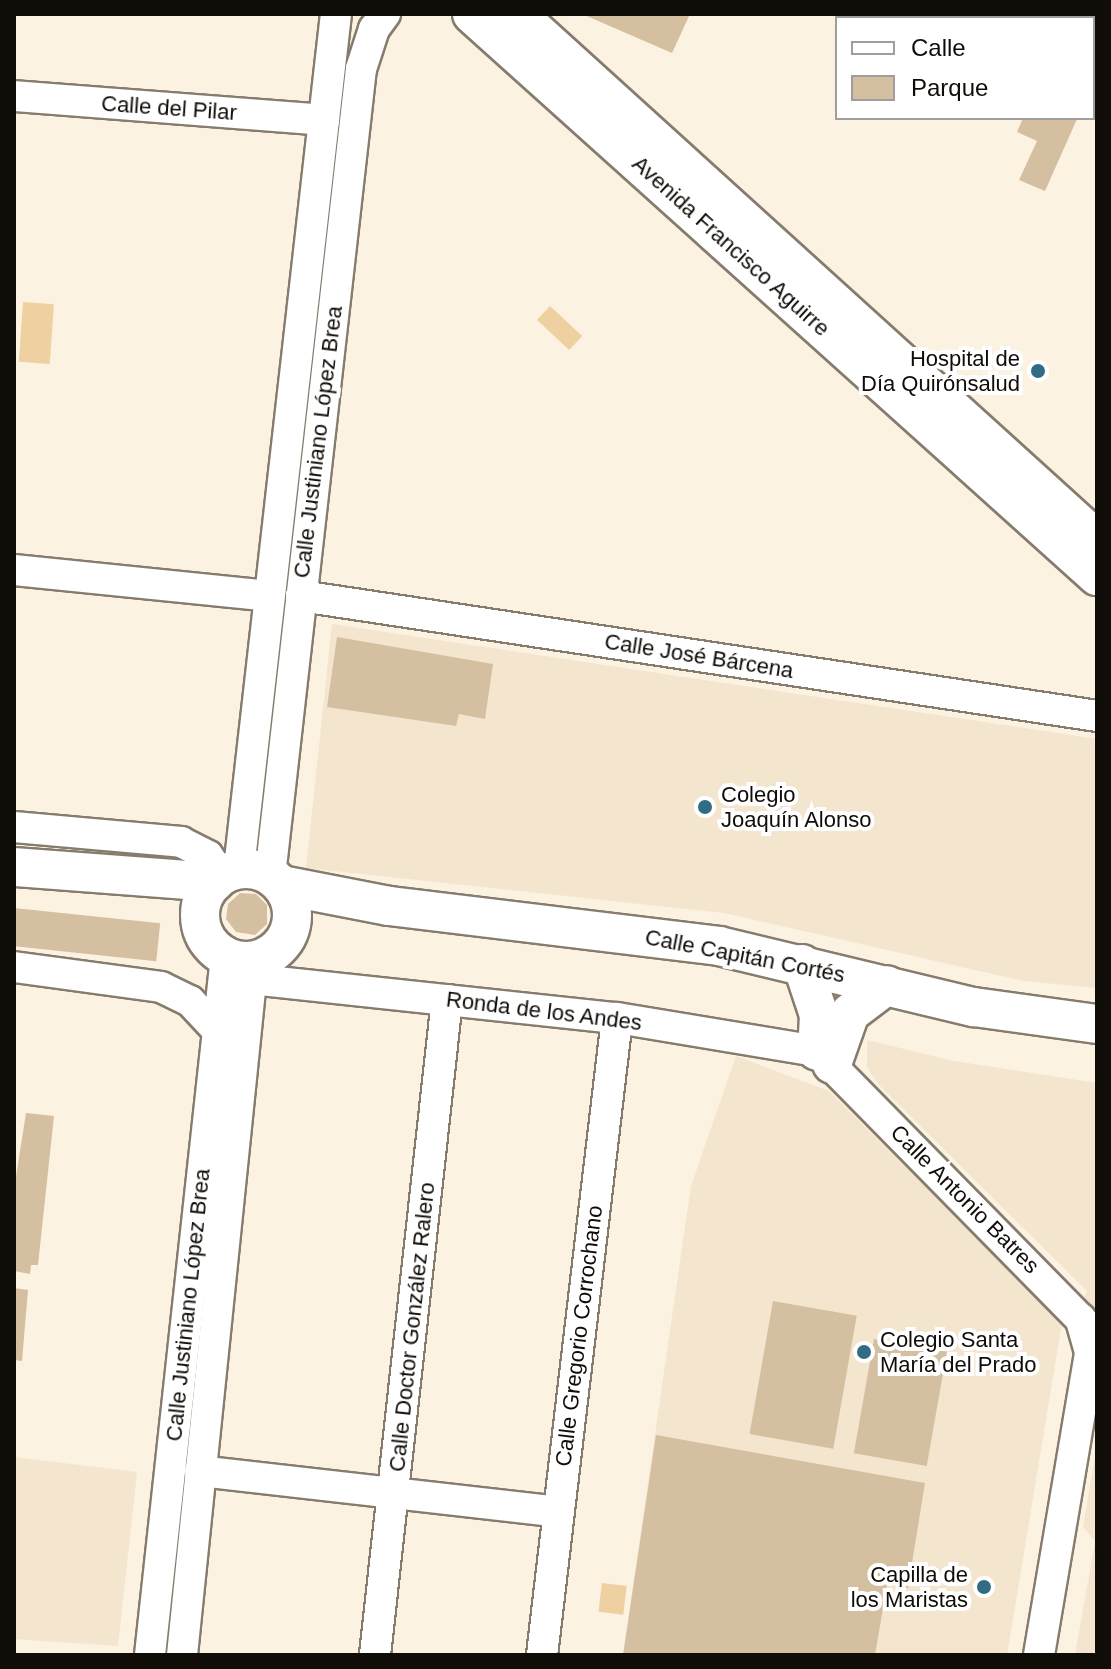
<!DOCTYPE html>
<meta charset="utf-8">
<style>
body{margin:0}
#map{position:relative;width:1111px;height:1669px;overflow:hidden;background:#fcf2e1;font-family:Arial,sans-serif}
div>[style]{position:absolute}
[style*='--x']{left:calc(var(--x)*1px);top:calc(var(--y)*1px);width:calc(var(--w)*1px);rotate:calc(var(--a)*1deg)}
.built>*{inset:0;background:#f4e5ce}
.green>*{inset:0;background:#d4c0a0;transform-origin:0 0}
.water>*{inset:0;background:#efd0a0;transform-origin:0 0}
.roads{filter:drop-shadow(2px 0 #867c6e) drop-shadow(-2px 0 #867c6e) drop-shadow(0 2px #867c6e) drop-shadow(0 -2px #867c6e)}
.minor>*{height:30px;margin:-15px;padding:0 15px;transform-origin:15px;border-radius:15px;background:#fff}
.major>*{height:38px;margin:-19px;padding:0 19px;transform-origin:19px;border-radius:19px;background:#fff}
.major>.ring{margin:-19px;padding:0;box-sizing:content-box;background:none;border:38px solid #fff;border-radius:50%}
.dots>*{width:22px;height:22px;translate:-50% -50%;box-sizing:border-box;border:4px solid #fff;border-radius:50%}
span{translate:-50% -50%;white-space:nowrap;text-align:center;line-height:1.15;-webkit-text-stroke:8px #fff;paint-order:stroke}
.street-label{font-size:22px;color:#100c07}
.poi-label{font-size:22px;color:#100c07}
.right{translate:-100% -50%;text-align:right}
.left{translate:0 -50%;text-align:left}
.frame{position:absolute;inset:0;border:16px solid #100c07;pointer-events:none}
.legend{position:absolute;left:835px;top:16px;width:260px;height:104px;box-sizing:border-box;background:#fff;border:2px solid #9f9e9c;margin:0;padding:10px 14px;list-style:none;font-size:24px;color:#100c07}
.legend li{display:flex;align-items:center;gap:16px;height:40px}
.legend b{width:40px;border:2px solid #9f9e9c}
</style>
<div id="map">
<div class="built">
<i style="clip-path:polygon(332px 624px,1097px 739px,1097px 988px,1024px 981px,724px 913px,306px 868px)"></i>
<i style="clip-path:polygon(867px 1040px,954px 1061px,1097px 1083px,1097px 1315px,1083px 1300px,1087px 1291px,879px 1085px,867px 1067px)"></i>
<i style="clip-path:polygon(736px 1056px,829px 1091px,1062px 1323px,1007px 1655px,623px 1655px,691px 1186px)"></i>
<i style="clip-path:polygon(1097px 1443px,1097px 1655px,1075px 1655px,1095px 1541px,1083px 1527px)"></i>
<i style="clip-path:polygon(14px 1457px,137px 1472px,118px 1646px,14px 1639px)"></i>
</div>
<div class="green">
<i style="clip-path:polygon(582px 14px,690px 14px,672px 53px)"></i>
<i style="clip-path:polygon(1023px 118px,1077px 119px,1045px 191px,1019px 180px,1037px 141px,1017px 132px)"></i>
<i style="clip-path:polygon(337px 637px,493px 664px,485px 719px,459px 714px,456px 726px,327px 707px)"></i>
<i style="clip-path:polygon(240px 893px,256px 894px,267px 905px,267px 924px,255px 935px,236px 932px,226px 919px,228px 904px)"></i>
<i style="left:14px;top:908px;width:147px;height:38px;rotate:6deg"></i>
<i style="clip-path:polygon(26px 1113px,54px 1116px,38px 1265px,31px 1265px,30px 1274px,14px 1271px,14px 1189px)"></i>
<i style="clip-path:polygon(14px 1288px,28px 1290px,22px 1361px,14px 1360px)"></i>
<i style="left:773px;top:1301px;width:85px;height:135px;rotate:10deg"></i>
<i style="left:874px;top:1339px;width:74px;height:116px;rotate:10deg"></i>
<i style="clip-path:polygon(656px 1435px,925px 1483px,908px 1588px,887px 1585px,875px 1655px,623px 1655px)"></i>
</div>
<div class="water">
<i style="left:23px;top:302px;width:31px;height:60px;rotate:4deg"></i>
<i style="left:550px;top:306px;width:44px;height:19px;rotate:43deg"></i>
<i style="left:602px;top:1583px;width:25px;height:29px;rotate:7deg"></i>
</div>
<div class="roads">
<div class="minor">
<i style="--x:14;--y:96;--w:311;--a:4.4"></i>
<i style="--x:14;--y:570;--w:256;--a:5.8"></i>
<i style="--x:301;--y:596;--w:805;--a:8.57"></i>
<i style="--x:14;--y:827;--w:168;--a:5.1"></i>
<i style="--x:181;--y:842;--w:30;--a:27"></i>
<i style="--x:208;--y:856;--w:24;--a:55"></i>
<i style="--x:239;--y:869;--w:860;--a:-83.53"></i>
<i style="--x:270;--y:876;--w:812;--a:-83.57"></i>
<i style="--x:361;--y:69;--w:42;--a:-72"></i>
<i style="--x:374;--y:29;--w:19;--a:-54"></i>
<i style="--x:14;--y:967;--w:148;--a:7.7"></i>
<i style="--x:161;--y:987;--w:32;--a:26"></i>
<i style="--x:190;--y:1001;--w:38;--a:47"></i>
<i style="--x:250;--y:979;--w:369;--a:6.1"></i>
<i style="--x:617;--y:1018;--w:203;--a:9.4"></i>
<i style="--x:817;--y:1051;--w:400;--a:45.5"></i>
<i style="--x:200;--y:1471;--w:360;--a:6.5"></i>
<i style="--x:150;--y:1655;--w:703;--a:-83.79"></i>
<i style="--x:182;--y:1655;--w:698;--a:-84.16"></i>
<i style="--x:375;--y:1655;--w:659;--a:-83.73"></i>
<i style="--x:542;--y:1655;--w:641;--a:-83.28"></i>
<i style="--x:1039;--y:1655;--w:307;--a:-80.4"></i>
<i style="--x:1090;--y:1352;--w:35;--a:-106"></i>
</div>
<div class="major">
<i style="--x:472;--y:14;--w:841;--a:41.96"></i>
<i style="--x:517;--y:14;--w:783;--a:42.2"></i>
<i style="--x:14;--y:867;--w:201;--a:4.3"></i>
<i class="ring" style="left:200px;top:869px;width:54px;height:54px"></i>
<i style="--x:281;--y:885;--w:110;--a:11"></i>
<i style="--x:389;--y:906;--w:332;--a:6.9"></i>
<i style="--x:719;--y:946;--w:262;--a:13.5"></i>
<i style="--x:974;--y:1007;--w:124;--a:7.9"></i>
<i style="--x:802;--y:964;--w:54;--a:71.6"></i>
<i style="--x:819;--y:1015;--w:36;--a:93"></i>
<i style="--x:832;--y:1064;--w:54;--a:-70.6"></i>
<i style="--x:850;--y:1013;--w:46;--a:-37.1"></i>
</div>
</div>
<div class="dots">
<i style="left:1038px;top:371px;background:#326c84"></i>
<i style="left:705px;top:807px;background:#326c84"></i>
<i style="left:864px;top:1352px;background:#326c84"></i>
<i style="left:984px;top:1587px;background:#326c84"></i>
</div>
<div class="street-label">
<span style="left:169px;top:108px;rotate:4deg">Calle del Pilar</span>
<span style="left:731px;top:246px;rotate:42deg">Avenida Francisco Aguirre</span>
<span style="left:318px;top:442px;rotate:-83deg">Calle Justiniano López Brea</span>
<span style="left:699px;top:656px;rotate:9deg">Calle José Bárcena</span>
<span style="left:745px;top:956px;rotate:11deg">Calle Capitán Cortés</span>
<span style="left:544px;top:1011px;rotate:7deg">Ronda de los Andes</span>
<span style="left:965px;top:1199px;rotate:45deg">Calle Antonio Batres</span>
<span style="left:188px;top:1305px;rotate:-84deg">Calle Justiniano López Brea</span>
<span style="left:412px;top:1327px;rotate:-84deg">Calle Doctor González Ralero</span>
<span style="left:579px;top:1336px;rotate:-83deg">Calle Gregorio Corrochano</span>
</div>
<div class="poi-label">
<span class="right" style="left:1020px;top:371px">Hospital de<br>Día Quirónsalud</span>
<span class="left" style="left:721px;top:807px">Colegio<br>Joaquín Alonso</span>
<span class="left" style="left:880px;top:1352px">Colegio Santa<br>María del Prado</span>
<span class="right" style="left:968px;top:1587px">Capilla de<br>los Maristas</span>
</div>
<div class="frame"></div>
<ul class="legend">
<li><b style="height:10px;background:#fff"></b>Calle</li>
<li><b style="height:22px;background:#d4c0a0"></b>Parque</li>
</ul>
</div>
